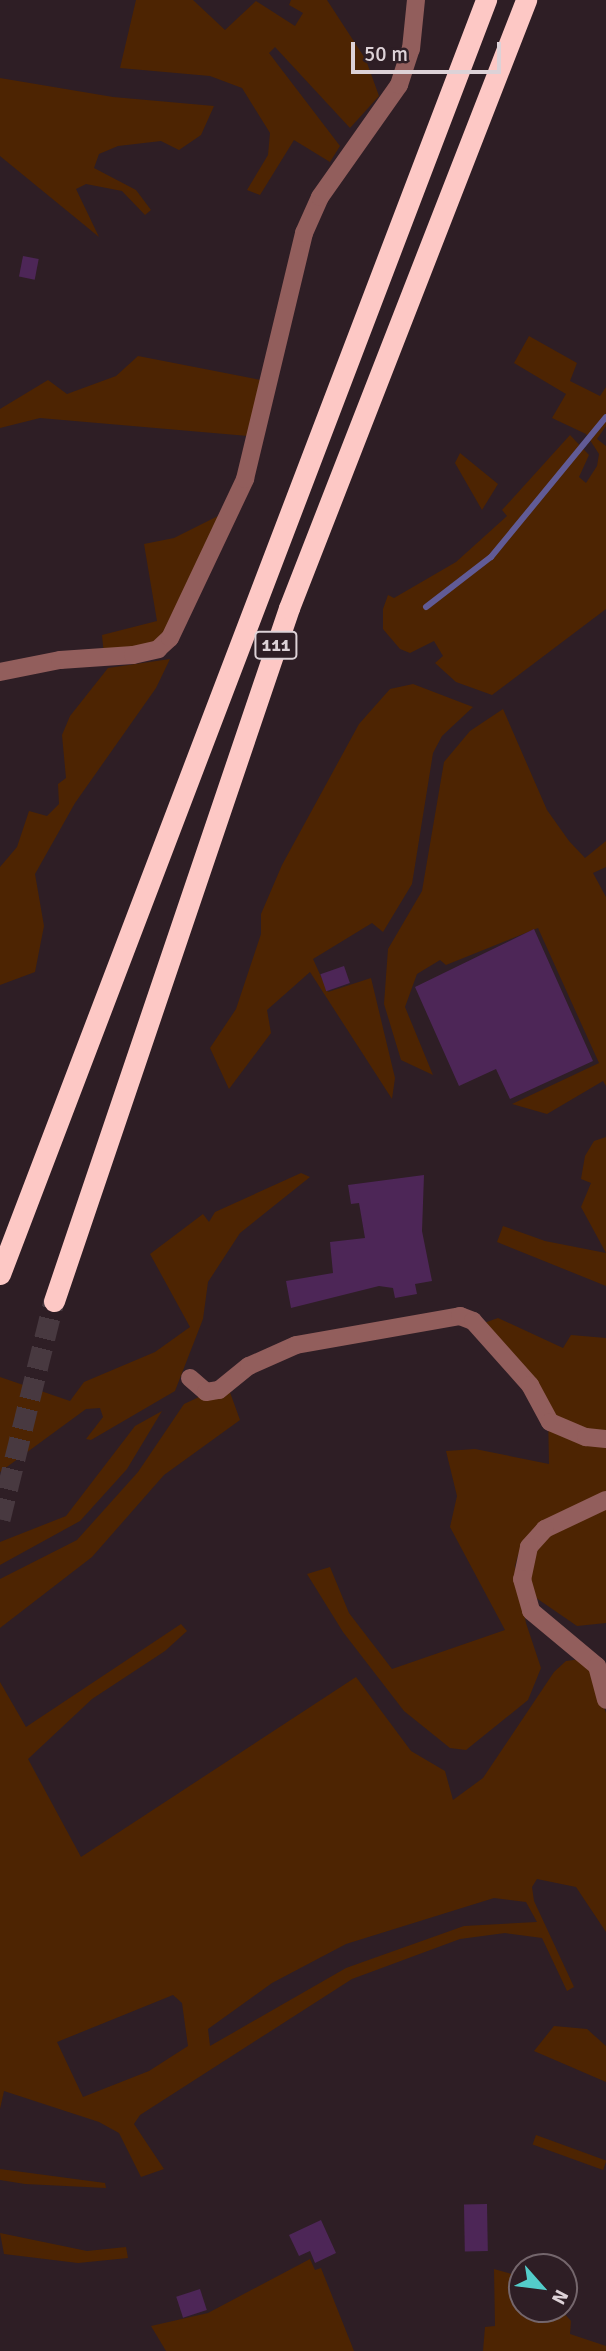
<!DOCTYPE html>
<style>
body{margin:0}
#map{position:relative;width:606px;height:2351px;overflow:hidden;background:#2e1e25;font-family:Signika,sans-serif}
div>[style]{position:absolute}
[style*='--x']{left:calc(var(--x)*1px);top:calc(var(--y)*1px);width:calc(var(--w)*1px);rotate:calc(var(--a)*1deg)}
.green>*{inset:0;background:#4d2402;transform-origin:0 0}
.stream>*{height:6px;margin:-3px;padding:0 3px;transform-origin:3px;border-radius:3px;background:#615b96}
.building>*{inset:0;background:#4d2657;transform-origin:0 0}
.highway-tunnel>*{height:21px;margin-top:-10.5px;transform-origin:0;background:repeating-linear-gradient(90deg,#483940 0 21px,transparent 0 31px)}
.minor>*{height:18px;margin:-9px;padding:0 9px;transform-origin:9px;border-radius:9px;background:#925e5c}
.highway>*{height:21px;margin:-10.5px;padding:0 10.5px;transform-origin:10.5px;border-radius:10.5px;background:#fdc8c5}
span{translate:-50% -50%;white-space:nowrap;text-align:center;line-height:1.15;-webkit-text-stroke:6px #2e1e25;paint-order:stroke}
.shield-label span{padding:2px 5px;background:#2e1e25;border:2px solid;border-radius:5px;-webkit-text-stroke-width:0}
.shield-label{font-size:18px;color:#ddd2d7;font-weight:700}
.north{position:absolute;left:508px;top:2253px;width:70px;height:70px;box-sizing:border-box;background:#2e1e25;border:2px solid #74666c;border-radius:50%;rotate:118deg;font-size:19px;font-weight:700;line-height:28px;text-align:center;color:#ddd2d7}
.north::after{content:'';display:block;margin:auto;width:24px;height:32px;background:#53cdca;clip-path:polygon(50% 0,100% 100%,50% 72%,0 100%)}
.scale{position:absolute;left:351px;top:42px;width:150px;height:32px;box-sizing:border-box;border:4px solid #ddd2d7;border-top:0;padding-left:9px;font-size:21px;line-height:24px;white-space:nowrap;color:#ddd2d7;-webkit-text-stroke:5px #2e1e25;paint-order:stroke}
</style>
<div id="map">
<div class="green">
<i style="clip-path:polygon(136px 0,193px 0,225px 30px,256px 1px,295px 26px,303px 13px,289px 5px,291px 0,327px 0,366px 60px,379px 96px,350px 128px,275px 47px,269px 53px,340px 146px,330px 162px,294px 140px,260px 195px,247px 190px,268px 155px,270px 133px,242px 88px,210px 76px,120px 68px)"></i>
<i style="clip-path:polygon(0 78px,113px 97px,214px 106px,201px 135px,179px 150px,161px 141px,118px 146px,99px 154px,94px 168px,136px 190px,151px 210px,145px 215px,122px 191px,86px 184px,76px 189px,99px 237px,0 156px)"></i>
<i style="clip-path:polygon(529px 336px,577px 363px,570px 381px,600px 396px,606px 387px,606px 426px,597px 439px,606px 446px,606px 609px,492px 695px,456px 682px,435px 663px,443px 656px,434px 641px,410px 653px,400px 649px,383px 629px,383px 609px,388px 595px,394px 598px,456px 562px,507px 516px,502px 510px,570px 435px,589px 455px,579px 477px,586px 483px,597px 466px,599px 454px,586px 434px,552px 418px,566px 394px,514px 363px)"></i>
<i style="clip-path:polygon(138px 356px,261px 380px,248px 436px,40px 418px,0 428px,0 409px,48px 380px,67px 394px,116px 376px)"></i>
<i style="clip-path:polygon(460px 453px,498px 484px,482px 510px,455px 463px)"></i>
<i style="clip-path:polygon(218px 516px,222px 517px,162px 638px,142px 649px,104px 655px,102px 635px,157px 621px,144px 544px,174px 538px)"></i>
<i style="clip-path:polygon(170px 659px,156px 688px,75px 803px,35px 874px,44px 926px,35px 972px,0 985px,0 867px,17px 847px,29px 811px,47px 816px,59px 804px,58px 784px,66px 778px,62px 735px,70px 716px,108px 668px)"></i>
<i style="clip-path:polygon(413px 684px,473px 707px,442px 736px,433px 753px,412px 884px,383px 932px,372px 923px,313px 959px,328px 992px,371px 978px,395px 1078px,392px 1099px,310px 972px,267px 1010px,271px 1033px,229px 1089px,210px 1048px,236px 1009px,261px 934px,261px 914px,282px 865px,359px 724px,390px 689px)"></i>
<i style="clip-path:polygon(503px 709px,547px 810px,569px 841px,585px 858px,606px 841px,606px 867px,593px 873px,606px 897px,606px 1086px,603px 1081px,547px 1114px,512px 1104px,599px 1063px,538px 928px,446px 965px,440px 960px,417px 974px,405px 1007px,433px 1075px,401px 1060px,384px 1004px,388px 949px,422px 891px,444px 762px,470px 731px)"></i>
<i style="clip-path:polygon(606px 1137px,606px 1286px,497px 1242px,503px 1226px,545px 1241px,606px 1253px,581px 1207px,591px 1183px,581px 1179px,585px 1156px,594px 1141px)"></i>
<i style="clip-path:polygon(301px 1173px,310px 1177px,240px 1233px,208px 1282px,203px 1319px,175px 1391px,91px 1440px,86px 1439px,103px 1417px,100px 1408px,86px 1409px,0 1472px,0 1377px,70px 1401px,84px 1382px,155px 1352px,190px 1327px,150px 1254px,203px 1214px,209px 1222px,215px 1212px)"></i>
<i style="clip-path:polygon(498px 1318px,563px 1348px,571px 1335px,606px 1338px,606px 1494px,537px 1527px,518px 1555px,515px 1566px,526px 1623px,541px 1668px,528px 1700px,466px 1750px,450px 1748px,404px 1711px,343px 1632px,307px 1574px,330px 1567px,349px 1613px,392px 1669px,505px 1630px,450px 1527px,457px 1496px,446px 1451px,475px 1449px,549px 1464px,548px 1412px,484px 1323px)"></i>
<i style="clip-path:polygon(227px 1384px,240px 1420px,164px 1475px,92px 1557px,0 1628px,0 1579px,77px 1540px,138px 1472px,184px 1404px)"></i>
<i style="clip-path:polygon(162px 1411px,127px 1469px,80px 1521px,0 1565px,0 1542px,66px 1516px,135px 1426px)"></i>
<i style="clip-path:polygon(606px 1507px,606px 1623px,577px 1626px,529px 1593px,530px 1565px,538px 1542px)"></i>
<i style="clip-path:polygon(evenodd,181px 1624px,187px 1631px,165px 1651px,92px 1699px,28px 1759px,81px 1857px,356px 1677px,411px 1751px,445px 1771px,453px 1800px,483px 1778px,554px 1672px,566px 1661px,588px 1658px,606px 1713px,606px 1932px,576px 1887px,537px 1879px,532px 1887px,534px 1901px,574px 1987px,567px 1991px,542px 1938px,505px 1933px,460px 1939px,352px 1979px,140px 2115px,134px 2124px,164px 2169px,141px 2177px,119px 2133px,99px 2122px,4px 2091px,0 2109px,0 1682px,26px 1727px,181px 1624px,494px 1898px,526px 1902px,537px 1922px,464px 1926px,346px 1968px,210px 2046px,208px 2029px,272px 1983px,346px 1944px,494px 1898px,181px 1624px,173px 1995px,182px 2003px,188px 2046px,149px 2071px,83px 2097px,57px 2042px,173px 1995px)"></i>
<i style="clip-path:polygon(554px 2026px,587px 2029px,606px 2046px,606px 2082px,534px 2051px)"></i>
<i style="left:536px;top:2135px;width:75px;height:10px;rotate:20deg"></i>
<i style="clip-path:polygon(0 2169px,105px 2183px,106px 2188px,25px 2184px,0 2180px)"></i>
<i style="clip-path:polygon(0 2233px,87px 2251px,126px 2247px,128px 2258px,78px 2263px,4px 2254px)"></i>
<i style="clip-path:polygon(310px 2259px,315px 2270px,321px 2268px,354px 2351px,166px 2351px,151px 2326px,208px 2313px)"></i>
<i style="clip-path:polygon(494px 2269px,522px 2277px,522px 2309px,562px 2311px,571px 2321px,570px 2334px,606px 2346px,606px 2351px,483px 2351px,485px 2327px,495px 2326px)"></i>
</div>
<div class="stream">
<i style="--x:426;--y:607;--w:82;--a:-37.6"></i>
<i style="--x:491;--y:557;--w:181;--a:-50.6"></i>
</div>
<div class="building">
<i style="left:23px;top:256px;width:16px;height:21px;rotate:11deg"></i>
<i style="clip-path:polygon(534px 929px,593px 1061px,510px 1099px,496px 1069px,459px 1086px,415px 987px)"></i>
<i style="left:344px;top:966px;width:18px;height:25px;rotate:71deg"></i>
<i style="clip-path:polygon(424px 1175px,422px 1231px,432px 1281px,415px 1284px,417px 1294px,395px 1298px,393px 1288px,379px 1286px,291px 1308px,286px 1281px,333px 1273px,330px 1242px,365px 1238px,359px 1203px,351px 1204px,348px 1185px)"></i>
<i style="left:487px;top:2204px;width:47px;height:23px;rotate:89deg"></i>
<i style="clip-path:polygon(321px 2220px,336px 2253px,315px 2263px,310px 2251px,299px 2256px,289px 2235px)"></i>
<i style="left:200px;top:2289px;width:22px;height:25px;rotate:72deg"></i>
</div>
<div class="highway-tunnel">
<i style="--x:0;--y:1519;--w:225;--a:-76.1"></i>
</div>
<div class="minor">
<i style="--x:0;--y:672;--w:61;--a:-11.3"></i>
<i style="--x:60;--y:660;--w:73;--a:-3.9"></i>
<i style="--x:133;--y:655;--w:26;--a:-13"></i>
<i style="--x:158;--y:649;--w:16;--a:-43"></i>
<i style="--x:170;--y:638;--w:176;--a:-64.7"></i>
<i style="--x:245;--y:479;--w:253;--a:-76.5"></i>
<i style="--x:304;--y:233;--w:39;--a:-66"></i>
<i style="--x:320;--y:197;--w:137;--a:-54.8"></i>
<i style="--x:399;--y:85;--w:38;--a:-72"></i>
<i style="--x:411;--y:49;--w:49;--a:-84.2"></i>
<i style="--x:190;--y:1378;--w:21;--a:41"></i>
<i style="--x:206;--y:1392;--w:13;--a:-9"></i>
<i style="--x:219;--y:1390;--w:38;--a:-39"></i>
<i style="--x:249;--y:1366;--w:51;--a:-24.1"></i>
<i style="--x:296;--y:1345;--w:167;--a:-10"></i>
<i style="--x:460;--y:1316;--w:14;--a:21"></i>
<i style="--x:473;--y:1321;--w:86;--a:48.3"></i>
<i style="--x:530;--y:1385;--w:42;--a:61.6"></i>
<i style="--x:550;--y:1422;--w:39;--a:23"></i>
<i style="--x:586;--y:1437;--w:20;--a:6"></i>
<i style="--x:606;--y:1500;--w:68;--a:154.6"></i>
<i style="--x:545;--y:1529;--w:24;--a:132"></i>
<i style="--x:529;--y:1547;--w:33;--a:102"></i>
<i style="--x:522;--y:1579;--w:33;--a:74"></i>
<i style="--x:531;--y:1611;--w:86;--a:39.8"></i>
<i style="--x:597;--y:1666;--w:35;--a:75"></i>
</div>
<div class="highway">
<i style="--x:0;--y:1274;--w:1364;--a:-69.12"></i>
<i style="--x:54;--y:1301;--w:732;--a:-71.27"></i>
<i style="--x:289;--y:608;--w:653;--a:-68.7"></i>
</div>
<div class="shield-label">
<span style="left:276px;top:645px">111</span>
</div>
<div class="north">N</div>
<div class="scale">50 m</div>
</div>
